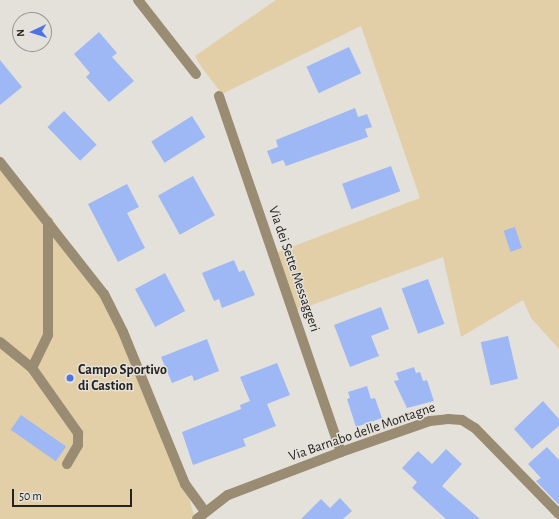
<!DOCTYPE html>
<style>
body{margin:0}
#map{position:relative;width:559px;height:519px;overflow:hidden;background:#e4e1da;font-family:"Alegreya Sans",sans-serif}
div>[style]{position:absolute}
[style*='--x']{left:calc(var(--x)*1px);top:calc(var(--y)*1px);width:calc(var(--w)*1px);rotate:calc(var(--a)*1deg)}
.green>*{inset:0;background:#e2cea7}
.building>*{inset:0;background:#9eb8f5;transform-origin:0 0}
.minor>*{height:10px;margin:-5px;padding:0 5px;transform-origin:5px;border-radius:5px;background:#9a8c72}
.dots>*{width:11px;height:11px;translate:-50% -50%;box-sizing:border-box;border:2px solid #e4e1da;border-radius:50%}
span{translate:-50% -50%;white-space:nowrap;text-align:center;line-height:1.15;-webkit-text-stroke:3px #e4e1da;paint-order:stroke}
.street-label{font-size:14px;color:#252321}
.poi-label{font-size:14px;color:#252321;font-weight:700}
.left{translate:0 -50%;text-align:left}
.north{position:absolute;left:12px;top:12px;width:40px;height:40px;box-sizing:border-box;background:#e4e1da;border:1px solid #989590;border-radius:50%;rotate:266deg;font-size:11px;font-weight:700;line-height:16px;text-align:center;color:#252321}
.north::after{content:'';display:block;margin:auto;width:14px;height:18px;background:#4e73e7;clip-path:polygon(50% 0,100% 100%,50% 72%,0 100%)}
.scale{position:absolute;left:12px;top:489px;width:120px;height:18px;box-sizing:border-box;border:2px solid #252321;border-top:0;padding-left:5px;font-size:12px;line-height:14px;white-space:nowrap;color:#252321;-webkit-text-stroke:3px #e4e1da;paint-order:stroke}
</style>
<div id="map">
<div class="green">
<i style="clip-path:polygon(276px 0,559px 0,559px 349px,531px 318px,523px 300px,461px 337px,443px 257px,290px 313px,273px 254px,420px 198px,361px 26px,222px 94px,200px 65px,195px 56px)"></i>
<i style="clip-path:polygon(0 156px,44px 208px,105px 293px,185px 484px,194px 515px,191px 519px,0 519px)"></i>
</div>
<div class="building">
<i style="clip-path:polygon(99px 32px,117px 53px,112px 57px,134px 81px,109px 102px,86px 77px,90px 73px,74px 54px)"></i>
<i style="left:349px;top:47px;width:29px;height:47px;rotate:65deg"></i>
<i style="clip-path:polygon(0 60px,22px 87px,0 105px)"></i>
<i style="clip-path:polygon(355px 108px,358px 117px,367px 114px,372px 127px,365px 129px,368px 137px,286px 166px,283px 160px,272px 164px,267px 151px,278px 147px,276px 140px)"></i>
<i style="left:64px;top:111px;width:47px;height:23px;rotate:46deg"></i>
<i style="left:192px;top:116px;width:25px;height:48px;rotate:58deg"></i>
<i style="left:391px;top:166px;width:27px;height:52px;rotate:70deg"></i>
<i style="left:193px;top:176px;width:45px;height:40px;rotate:61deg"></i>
<i style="clip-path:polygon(127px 184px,139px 207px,127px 213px,145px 248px,118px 262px,88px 204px)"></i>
<i style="left:515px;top:227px;width:22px;height:12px;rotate:72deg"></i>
<i style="clip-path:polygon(234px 260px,239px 272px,244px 270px,255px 295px,222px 308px,219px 299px,214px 301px,202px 273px)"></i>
<i style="left:165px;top:273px;width:43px;height:34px;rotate:62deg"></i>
<i style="left:428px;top:279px;width:48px;height:28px;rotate:70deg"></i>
<i style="clip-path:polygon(381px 307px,389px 329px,371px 336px,379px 356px,350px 367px,334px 325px)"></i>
<i style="left:508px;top:336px;width:44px;height:28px;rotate:77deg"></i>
<i style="clip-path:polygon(207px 339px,219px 371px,194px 381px,192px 375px,172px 383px,161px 357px)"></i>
<i style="clip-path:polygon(277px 363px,290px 395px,267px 404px,276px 426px,243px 439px,246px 446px,193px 465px,182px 432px,241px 409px,240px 405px,250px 401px,240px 377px)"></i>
<i style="clip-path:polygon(414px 367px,416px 373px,420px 372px,423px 381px,427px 380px,434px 401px,407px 408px,394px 381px,399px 380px,396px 373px)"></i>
<i style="clip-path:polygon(367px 386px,371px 399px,375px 398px,382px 418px,356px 427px,347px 399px,350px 398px,348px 392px)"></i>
<i style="clip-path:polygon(543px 401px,559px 419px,559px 426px,532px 449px,514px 429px)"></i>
<i style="left:21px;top:415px;width:55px;height:18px;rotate:35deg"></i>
<i style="clip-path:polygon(547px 447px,559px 460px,559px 505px,536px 481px,541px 478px,528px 464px)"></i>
<i style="clip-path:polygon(446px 449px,462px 464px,442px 486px,480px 519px,446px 519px,412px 488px,417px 482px,402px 468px,418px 451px,432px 464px)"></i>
<i style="clip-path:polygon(340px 498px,352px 511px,343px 519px,301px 519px,321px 499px,330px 508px)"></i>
</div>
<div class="minor">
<i style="--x:138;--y:0;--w:94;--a:51.9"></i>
<i style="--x:219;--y:96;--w:376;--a:71.1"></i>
<i style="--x:0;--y:162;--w:168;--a:51.8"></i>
<i style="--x:104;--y:294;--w:42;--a:63.4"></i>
<i style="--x:123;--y:332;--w:164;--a:67.8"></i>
<i style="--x:185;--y:484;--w:34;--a:54"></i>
<i style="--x:0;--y:342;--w:41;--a:39.1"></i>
<i style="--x:32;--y:368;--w:37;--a:-64"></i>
<i style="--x:48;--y:335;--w:113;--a:-90"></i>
<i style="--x:32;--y:368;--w:80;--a:54.7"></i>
<i style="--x:78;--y:433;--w:12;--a:90"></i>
<i style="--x:78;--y:445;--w:22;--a:120"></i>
<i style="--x:197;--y:519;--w:39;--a:-38"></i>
<i style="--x:228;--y:495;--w:121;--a:-20.8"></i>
<i style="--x:341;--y:452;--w:94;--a:-19.2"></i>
<i style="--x:430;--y:421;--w:18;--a:-6"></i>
<i style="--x:448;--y:419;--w:14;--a:4"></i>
<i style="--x:462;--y:420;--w:15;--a:32"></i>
<i style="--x:475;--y:428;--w:120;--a:45.7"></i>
</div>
<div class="dots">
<i style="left:70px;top:378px;background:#4e73e7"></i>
</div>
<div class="street-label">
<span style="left:294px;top:269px;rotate:71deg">Via dei Sette Messaggeri</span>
<span style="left:362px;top:432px;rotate:-19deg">Via Barnabo delle Montagne</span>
</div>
<div class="poi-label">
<span class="left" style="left:78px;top:378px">Campo Sportivo<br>di Castion</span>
</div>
<div class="north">N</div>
<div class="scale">50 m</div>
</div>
